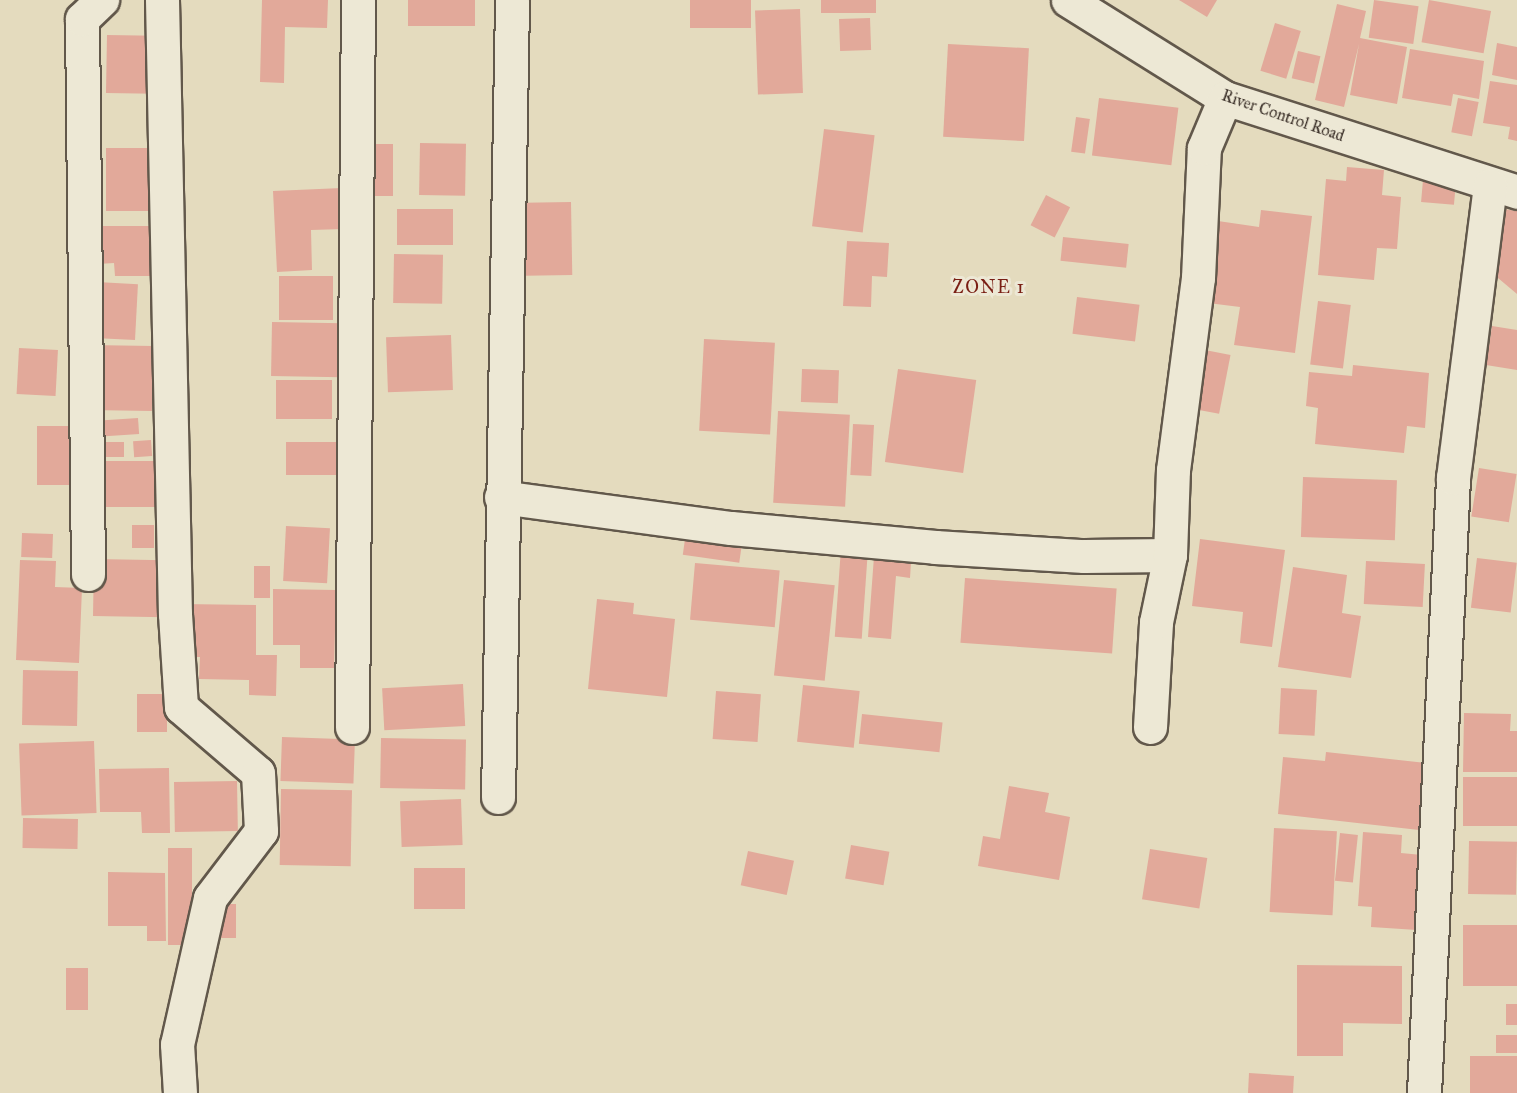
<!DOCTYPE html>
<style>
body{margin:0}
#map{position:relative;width:1517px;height:1093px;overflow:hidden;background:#e4dbbe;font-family:"IM FELL Great Primer",serif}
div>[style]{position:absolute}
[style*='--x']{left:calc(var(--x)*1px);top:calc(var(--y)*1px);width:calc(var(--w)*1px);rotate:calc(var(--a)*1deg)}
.building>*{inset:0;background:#e2a99a;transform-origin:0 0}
.roads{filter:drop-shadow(2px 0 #62584b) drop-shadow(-2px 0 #62584b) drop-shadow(0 2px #62584b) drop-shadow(0 -2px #62584b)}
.minor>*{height:33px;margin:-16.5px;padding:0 16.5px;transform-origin:16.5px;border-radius:16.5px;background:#ede8d5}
span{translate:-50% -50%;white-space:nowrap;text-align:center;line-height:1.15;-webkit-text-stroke:6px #ede8d5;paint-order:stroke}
.street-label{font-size:16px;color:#372c25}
.neighbourhood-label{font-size:18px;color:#7a1f14;letter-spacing:1.5px}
</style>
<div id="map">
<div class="building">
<i style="clip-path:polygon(262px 0,328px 0,327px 28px,285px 27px,284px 83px,260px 82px)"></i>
<i style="left:408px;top:0;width:67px;height:26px"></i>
<i style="left:690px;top:0;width:61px;height:28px"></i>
<i style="left:821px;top:0;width:55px;height:13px"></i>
<i style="clip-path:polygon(1179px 0,1217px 0,1207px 17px)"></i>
<i style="left:1374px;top:0;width:45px;height:38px;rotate:8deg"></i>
<i style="left:1429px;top:0;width:63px;height:43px;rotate:10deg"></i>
<i style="clip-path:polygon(1337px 4px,1366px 11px,1360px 38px,1407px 47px,1397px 104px,1350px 95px,1359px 44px,1344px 107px,1315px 100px)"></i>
<i style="left:800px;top:9px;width:84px;height:45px;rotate:88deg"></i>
<i style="left:870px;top:18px;width:32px;height:31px;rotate:88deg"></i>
<i style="left:1275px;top:23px;width:27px;height:50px;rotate:17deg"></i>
<i style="left:107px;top:35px;width:48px;height:58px;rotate:1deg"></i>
<i style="clip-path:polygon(1497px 43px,1517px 47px,1517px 80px,1492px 75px)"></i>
<i style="left:948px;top:44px;width:81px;height:93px;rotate:3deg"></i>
<i style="clip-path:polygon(1410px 49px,1484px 61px,1479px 99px,1453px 94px,1451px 106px,1402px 98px)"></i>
<i style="left:1298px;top:51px;width:23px;height:28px;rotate:13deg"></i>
<i style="clip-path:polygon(1490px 81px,1517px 85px,1517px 141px,1508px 139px,1510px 127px,1483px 123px)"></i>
<i style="left:1099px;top:98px;width:80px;height:58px;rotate:7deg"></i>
<i style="left:1458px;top:98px;width:21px;height:35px;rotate:11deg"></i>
<i style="left:1076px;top:117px;width:14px;height:35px;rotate:8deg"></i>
<i style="left:824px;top:129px;width:51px;height:98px;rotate:7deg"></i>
<i style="left:420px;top:143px;width:46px;height:52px;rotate:1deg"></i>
<i style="left:369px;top:144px;width:24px;height:52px"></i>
<i style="left:106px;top:148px;width:46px;height:63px"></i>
<i style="clip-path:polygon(1347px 167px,1384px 170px,1382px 195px,1401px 197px,1397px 249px,1377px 248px,1374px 280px,1318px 275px,1326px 179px,1346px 181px)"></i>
<i style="left:1423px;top:180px;width:33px;height:22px;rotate:5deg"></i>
<i style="clip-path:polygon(342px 188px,344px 229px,311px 230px,312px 270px,277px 272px,273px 191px)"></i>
<i style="left:1046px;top:195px;width:27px;height:34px;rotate:27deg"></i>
<i style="left:571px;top:202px;width:73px;height:47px;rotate:89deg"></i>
<i style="clip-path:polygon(1489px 207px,1517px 211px,1517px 294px,1498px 278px,1480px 275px)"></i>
<i style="left:397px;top:209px;width:56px;height:36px"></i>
<i style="clip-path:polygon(1261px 210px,1312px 216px,1295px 353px,1234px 345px,1240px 307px,1208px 303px,1218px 221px,1259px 227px)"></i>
<i style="clip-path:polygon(98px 226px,153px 226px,154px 276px,115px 276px,114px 263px,98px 264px)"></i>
<i style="left:1063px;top:237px;width:66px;height:24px;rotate:6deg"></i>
<i style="clip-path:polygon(847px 241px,889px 243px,887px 277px,872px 276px,871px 307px,843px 306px)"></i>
<i style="left:394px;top:254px;width:49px;height:49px;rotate:1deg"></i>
<i style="left:279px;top:276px;width:54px;height:44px"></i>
<i style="left:97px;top:282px;width:41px;height:56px;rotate:3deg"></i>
<i style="left:1077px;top:297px;width:63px;height:37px;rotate:7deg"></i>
<i style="left:1318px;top:301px;width:33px;height:64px;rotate:7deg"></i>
<i style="left:272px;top:322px;width:70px;height:54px;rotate:1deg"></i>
<i style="clip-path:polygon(1492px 326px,1517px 330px,1517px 370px,1486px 365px)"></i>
<i style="left:451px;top:335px;width:55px;height:65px;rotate:88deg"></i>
<i style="left:704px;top:339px;width:71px;height:92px;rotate:3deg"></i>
<i style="left:90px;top:345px;width:63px;height:65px;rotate:1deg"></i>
<i style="left:19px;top:348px;width:39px;height:46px;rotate:3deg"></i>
<i style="left:1205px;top:350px;width:26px;height:60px;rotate:11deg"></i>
<i style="clip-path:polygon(1353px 365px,1429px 373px,1425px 428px,1407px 426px,1404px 453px,1315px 444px,1318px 408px,1306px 406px,1309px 372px,1352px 376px)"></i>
<i style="left:802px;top:369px;width:37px;height:33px;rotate:2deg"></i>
<i style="left:898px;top:369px;width:79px;height:94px;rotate:8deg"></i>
<i style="left:332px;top:380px;width:39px;height:56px;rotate:90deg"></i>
<i style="left:778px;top:411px;width:72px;height:92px;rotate:3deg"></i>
<i style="left:138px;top:418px;width:16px;height:34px;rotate:86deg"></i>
<i style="left:853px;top:424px;width:21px;height:51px;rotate:3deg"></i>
<i style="left:37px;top:426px;width:40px;height:59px"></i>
<i style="left:151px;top:440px;width:16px;height:18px;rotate:86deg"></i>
<i style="left:97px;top:442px;width:27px;height:15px"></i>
<i style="left:286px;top:442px;width:53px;height:33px"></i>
<i style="left:95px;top:461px;width:65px;height:46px"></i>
<i style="left:1479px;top:468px;width:38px;height:49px;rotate:9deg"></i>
<i style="left:1303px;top:477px;width:94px;height:60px;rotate:2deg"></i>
<i style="left:154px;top:525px;width:23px;height:22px;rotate:90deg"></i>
<i style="left:286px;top:526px;width:44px;height:55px;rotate:3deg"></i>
<i style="left:686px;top:532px;width:57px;height:23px;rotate:8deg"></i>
<i style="left:22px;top:533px;width:31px;height:24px;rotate:2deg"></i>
<i style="clip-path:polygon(1200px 539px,1285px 550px,1272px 647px,1240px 643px,1243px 612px,1192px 606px)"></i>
<i style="clip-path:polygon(875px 543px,912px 547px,910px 578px,896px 576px,891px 639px,868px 637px)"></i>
<i style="left:841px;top:548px;width:27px;height:89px;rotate:4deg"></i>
<i style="left:1477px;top:558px;width:40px;height:50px;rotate:7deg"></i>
<i style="left:94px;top:559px;width:72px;height:57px;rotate:1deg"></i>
<i style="clip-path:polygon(20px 560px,56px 561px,55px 587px,82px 588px,79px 663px,16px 660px)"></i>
<i style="left:1366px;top:561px;width:59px;height:43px;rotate:3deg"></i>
<i style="left:695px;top:563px;width:85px;height:57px;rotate:5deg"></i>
<i style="left:254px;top:566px;width:16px;height:32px"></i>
<i style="clip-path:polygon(1293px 567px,1347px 575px,1342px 613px,1361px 616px,1351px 678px,1278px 667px)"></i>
<i style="left:965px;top:578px;width:152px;height:65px;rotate:4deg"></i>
<i style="left:784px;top:580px;width:51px;height:96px;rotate:6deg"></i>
<i style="clip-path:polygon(273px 589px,336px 590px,334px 668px,300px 668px,300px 645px,273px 645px)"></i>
<i style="clip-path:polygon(597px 599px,634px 603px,633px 614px,675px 619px,667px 697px,588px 689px)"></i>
<i style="clip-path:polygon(181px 604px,256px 605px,256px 655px,277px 655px,276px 696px,249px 695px,249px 680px,199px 679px,200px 657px,181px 657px)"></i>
<i style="left:23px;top:670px;width:55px;height:55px;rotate:1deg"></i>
<i style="left:463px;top:684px;width:42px;height:81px;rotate:87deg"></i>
<i style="left:803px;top:685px;width:57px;height:57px;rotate:6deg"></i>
<i style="left:1281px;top:688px;width:36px;height:46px;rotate:3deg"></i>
<i style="left:716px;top:691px;width:45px;height:48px;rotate:4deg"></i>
<i style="left:137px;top:694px;width:30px;height:38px"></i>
<i style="clip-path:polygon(1464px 713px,1511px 714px,1510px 731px,1517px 731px,1517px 772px,1463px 772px)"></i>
<i style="left:862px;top:714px;width:81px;height:30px;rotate:6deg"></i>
<i style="left:282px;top:737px;width:73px;height:44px;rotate:2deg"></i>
<i style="left:381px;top:738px;width:85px;height:50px;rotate:1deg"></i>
<i style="left:94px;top:741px;width:72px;height:75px;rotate:88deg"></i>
<i style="clip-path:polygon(1326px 752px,1426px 763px,1419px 830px,1278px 814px,1283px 757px,1325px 761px)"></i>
<i style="clip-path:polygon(169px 768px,170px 833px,142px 833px,141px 812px,100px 812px,99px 769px)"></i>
<i style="left:1517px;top:777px;width:49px;height:54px;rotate:90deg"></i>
<i style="left:237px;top:781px;width:50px;height:63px;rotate:89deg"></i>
<i style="clip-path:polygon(1009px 786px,1049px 793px,1045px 812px,1070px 817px,1059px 880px,978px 866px,983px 836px,1000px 839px)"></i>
<i style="left:281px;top:789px;width:71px;height:76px;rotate:1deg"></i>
<i style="left:461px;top:799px;width:46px;height:61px;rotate:88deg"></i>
<i style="left:23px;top:818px;width:55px;height:30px;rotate:1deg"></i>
<i style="left:1274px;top:828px;width:63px;height:84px;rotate:3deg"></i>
<i style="clip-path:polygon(1363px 832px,1402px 835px,1401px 853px,1422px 855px,1417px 930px,1371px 927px,1372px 907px,1358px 906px)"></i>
<i style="left:1340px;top:833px;width:18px;height:48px;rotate:6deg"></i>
<i style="left:1469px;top:841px;width:48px;height:53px;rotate:1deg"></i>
<i style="left:851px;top:845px;width:39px;height:34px;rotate:10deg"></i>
<i style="left:168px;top:848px;width:24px;height:97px"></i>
<i style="left:1150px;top:849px;width:58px;height:51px;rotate:9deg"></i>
<i style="left:748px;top:851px;width:47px;height:35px;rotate:12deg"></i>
<i style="left:414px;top:868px;width:51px;height:41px"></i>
<i style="clip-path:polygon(108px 872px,165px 873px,166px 941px,147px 941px,147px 926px,108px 926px)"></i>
<i style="left:215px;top:904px;width:21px;height:34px"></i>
<i style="left:1517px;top:925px;width:61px;height:54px;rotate:90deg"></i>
<i style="clip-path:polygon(1297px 965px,1402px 966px,1402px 1024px,1343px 1023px,1343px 1056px,1297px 1056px)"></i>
<i style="left:66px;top:968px;width:22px;height:42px"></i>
<i style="left:1506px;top:1004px;width:11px;height:21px"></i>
<i style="left:1517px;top:1035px;width:18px;height:21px;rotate:90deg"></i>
<i style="left:1470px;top:1056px;width:47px;height:37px"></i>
<i style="clip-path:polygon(1249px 1073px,1294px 1076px,1293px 1093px,1248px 1093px)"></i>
</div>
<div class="roads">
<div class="minor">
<i style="--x:162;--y:0;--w:614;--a:88.79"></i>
<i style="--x:175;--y:614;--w:93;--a:86.3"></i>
<i style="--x:181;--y:707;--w:101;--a:40.6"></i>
<i style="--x:258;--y:773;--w:58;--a:87"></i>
<i style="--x:261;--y:831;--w:84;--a:127.3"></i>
<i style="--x:210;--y:898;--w:150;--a:102.7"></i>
<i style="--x:177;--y:1044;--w:49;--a:86.5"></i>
<i style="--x:1068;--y:0;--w:185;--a:32"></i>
<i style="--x:1225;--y:98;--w:307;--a:17.8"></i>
<i style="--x:501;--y:497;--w:232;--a:7.7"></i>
<i style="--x:731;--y:528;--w:205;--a:5.3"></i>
<i style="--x:935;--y:547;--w:149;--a:3.5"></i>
<i style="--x:1084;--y:556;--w:86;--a:-0.7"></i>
<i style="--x:88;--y:574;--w:555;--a:-90.62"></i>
<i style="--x:82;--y:19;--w:28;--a:-44"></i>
<i style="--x:352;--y:727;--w:727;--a:-89.53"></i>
<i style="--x:1150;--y:727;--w:105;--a:-86.7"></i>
<i style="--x:1156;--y:622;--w:68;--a:-78.2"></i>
<i style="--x:1170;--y:555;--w:85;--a:-88"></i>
<i style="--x:1173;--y:470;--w:194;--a:-82.6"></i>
<i style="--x:1198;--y:278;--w:130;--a:-87.4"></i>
<i style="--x:1204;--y:148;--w:54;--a:-67.2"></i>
<i style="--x:498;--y:797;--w:797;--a:-88.99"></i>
<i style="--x:1424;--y:1093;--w:616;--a:-87.3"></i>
<i style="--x:1453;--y:478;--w:295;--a:-82.8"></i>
</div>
</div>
<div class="street-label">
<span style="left:1283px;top:116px;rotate:19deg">River Control Road</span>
</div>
<div class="neighbourhood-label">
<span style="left:989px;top:287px">ZONE 1</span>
</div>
</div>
